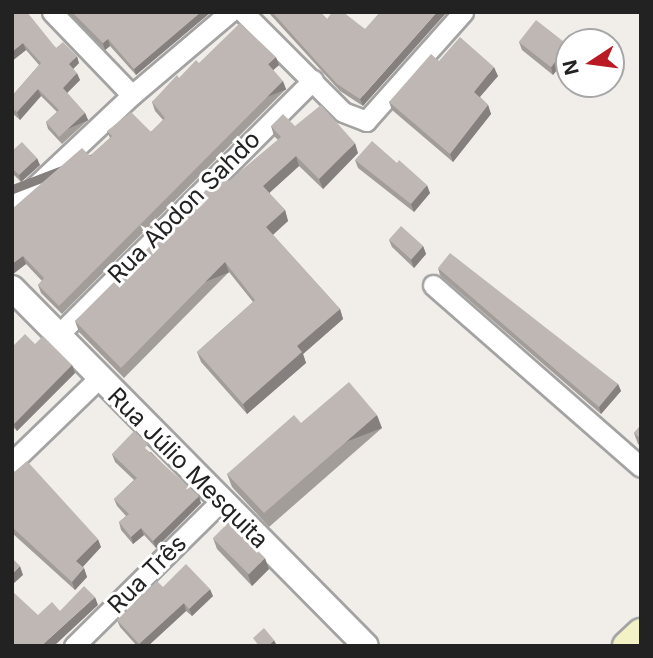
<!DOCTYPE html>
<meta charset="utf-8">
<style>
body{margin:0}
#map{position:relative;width:653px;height:658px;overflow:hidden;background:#f1eeea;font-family:Inter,sans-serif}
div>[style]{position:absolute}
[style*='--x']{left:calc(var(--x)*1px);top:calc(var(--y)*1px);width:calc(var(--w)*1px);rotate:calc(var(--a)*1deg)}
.roads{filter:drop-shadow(2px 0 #a3a3a3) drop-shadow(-2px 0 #a3a3a3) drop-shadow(0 2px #a3a3a3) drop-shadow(0 -2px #a3a3a3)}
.minor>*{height:19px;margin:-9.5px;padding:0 9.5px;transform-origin:9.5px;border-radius:9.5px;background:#fff}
.tertiary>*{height:24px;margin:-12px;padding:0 12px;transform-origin:12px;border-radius:12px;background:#fff}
.secondary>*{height:28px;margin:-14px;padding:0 14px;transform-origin:14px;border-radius:14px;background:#f3f2c6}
.wall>*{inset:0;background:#a39d9a}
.shaded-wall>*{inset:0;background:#85807d;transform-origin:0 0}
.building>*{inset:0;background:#beb7b3;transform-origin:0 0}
span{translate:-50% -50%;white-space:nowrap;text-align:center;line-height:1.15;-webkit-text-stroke:6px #fff;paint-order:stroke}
.street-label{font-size:24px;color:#222}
.frame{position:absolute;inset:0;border:14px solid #222;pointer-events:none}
.north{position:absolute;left:555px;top:28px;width:70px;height:70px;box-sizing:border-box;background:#fff;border:2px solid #a7a7a7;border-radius:50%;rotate:257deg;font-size:19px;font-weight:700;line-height:28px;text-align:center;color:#222}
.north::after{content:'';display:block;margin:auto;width:24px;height:32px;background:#ba1a24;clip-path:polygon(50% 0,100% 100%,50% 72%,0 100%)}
</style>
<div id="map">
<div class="roads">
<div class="minor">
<i style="--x:52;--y:12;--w:115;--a:46.1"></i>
<i style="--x:243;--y:12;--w:141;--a:45"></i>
<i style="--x:343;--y:112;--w:25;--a:21"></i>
<i style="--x:366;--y:121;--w:146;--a:-48.3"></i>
<i style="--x:12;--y:208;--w:165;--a:-43.3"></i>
<i style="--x:132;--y:95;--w:128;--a:-40.3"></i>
<i style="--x:433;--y:285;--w:276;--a:41.2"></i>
<i style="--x:57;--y:336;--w:362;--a:-45"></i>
<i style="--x:12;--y:462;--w:121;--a:-44"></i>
<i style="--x:74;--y:646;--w:206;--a:-44.6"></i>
</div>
<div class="tertiary">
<i style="--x:12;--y:288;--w:503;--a:45.32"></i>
</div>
<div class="secondary">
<i style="--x:627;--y:646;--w:19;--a:-43"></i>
</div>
</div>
<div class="wall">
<i style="clip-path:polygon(12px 12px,56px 48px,79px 63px,73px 69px,80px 80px,67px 93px,85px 113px,88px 120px,62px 144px,48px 129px,46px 122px,57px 112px,41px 96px,20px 120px,12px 113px,12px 96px,39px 65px,26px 50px,12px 61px)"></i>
<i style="clip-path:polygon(68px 12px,211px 12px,136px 75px,110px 46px,105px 50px)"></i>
<i style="clip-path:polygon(268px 12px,320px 12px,327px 19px,365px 29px,363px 106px,340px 91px)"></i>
<i style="clip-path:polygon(519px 42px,568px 45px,553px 75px,522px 50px)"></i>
<i style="clip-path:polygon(439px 61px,498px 76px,480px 97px,488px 105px,491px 114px,453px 162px,392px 110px,389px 102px)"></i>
<i style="clip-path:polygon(199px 63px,279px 65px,273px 70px,286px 89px,62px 314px,41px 293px,38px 285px,42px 281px,26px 264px,13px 274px,12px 273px,12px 209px,90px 156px,110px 138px,107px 131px,151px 132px,163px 120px,155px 111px,152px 102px,179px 78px)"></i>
<i style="clip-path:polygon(271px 126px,295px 126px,358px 153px,323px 189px,299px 166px,269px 193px,285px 210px,288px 221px,273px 235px,340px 309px,343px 319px,303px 354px,306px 363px,247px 414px,201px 362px,197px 352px,253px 302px,229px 272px,124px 378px,79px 332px,75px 321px,229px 181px,278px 140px,274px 136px)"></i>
<i style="clip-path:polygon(12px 151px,40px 165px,21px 182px,12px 173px)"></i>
<i style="clip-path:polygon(355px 160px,397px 163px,430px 193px,414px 212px,358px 168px)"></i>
<i style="clip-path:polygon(389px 240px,423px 246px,426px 254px,414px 268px,392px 247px)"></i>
<i style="clip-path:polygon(438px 268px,618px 384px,621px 391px,601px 414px,440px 275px)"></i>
<i style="clip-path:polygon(35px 344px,72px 365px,75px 373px,17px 431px,12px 426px,12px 347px)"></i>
<i style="clip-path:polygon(301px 423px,382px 428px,269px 527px,232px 487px,227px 474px)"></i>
<i style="clip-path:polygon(641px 425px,641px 447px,638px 444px,634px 433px)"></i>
<i style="clip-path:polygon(151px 452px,201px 503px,156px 548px,144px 535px,133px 544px,121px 530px,119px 522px,126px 516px,117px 506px,114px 499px,134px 480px,115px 462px,112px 454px)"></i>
<i style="clip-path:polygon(12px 474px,101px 547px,83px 566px,87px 577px,75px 590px,12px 533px)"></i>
<i style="clip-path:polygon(213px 538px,269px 569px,252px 586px,217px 549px)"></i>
<i style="clip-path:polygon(163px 587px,213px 596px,192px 616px,186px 611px,148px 646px,137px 646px,120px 627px,117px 620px)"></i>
</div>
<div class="shaded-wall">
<i style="clip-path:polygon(201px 12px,211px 12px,136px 75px,134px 69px)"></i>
<i style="clip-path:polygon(437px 12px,447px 12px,363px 106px,360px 99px)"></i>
<i style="clip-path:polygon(108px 39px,110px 46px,105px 50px,103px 43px)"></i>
<i style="clip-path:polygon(23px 43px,26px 50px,12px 61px,12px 52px)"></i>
<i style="clip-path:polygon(568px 45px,569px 55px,553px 75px,551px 67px)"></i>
<i style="clip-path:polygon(77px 56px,79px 63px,71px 71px,69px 64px)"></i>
<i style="clip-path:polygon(276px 57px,279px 65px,271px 72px,268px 64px)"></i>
<i style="clip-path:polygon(494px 67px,498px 76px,477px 100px,474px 92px)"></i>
<i style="clip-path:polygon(77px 73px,80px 80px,65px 95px,63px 88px)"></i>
<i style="left:283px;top:81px;width:9px;height:317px;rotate:69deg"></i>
<i style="clip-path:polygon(38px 89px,41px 96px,20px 120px,17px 112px)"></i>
<i style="clip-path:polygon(488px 105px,491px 114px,453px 162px,450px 154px)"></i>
<i style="left:85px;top:113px;width:8px;height:35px;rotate:67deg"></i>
<i style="clip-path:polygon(355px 143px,358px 153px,323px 189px,319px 179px)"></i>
<i style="clip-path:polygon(296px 156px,299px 166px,266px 196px,263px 186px)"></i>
<i style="clip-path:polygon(37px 158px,40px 165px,21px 182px,19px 175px)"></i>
<i style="clip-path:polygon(427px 185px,430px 193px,414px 212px,411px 204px)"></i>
<i style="clip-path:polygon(285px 210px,288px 221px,270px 237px,266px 227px)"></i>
<i style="clip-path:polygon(423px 246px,426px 254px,414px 268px,411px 260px)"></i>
<i style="clip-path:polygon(23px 256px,26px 264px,13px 274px,12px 264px)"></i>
<i style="left:225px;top:262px;width:11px;height:148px;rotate:68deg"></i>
<i style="clip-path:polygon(340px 309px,343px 319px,303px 354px,306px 363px,247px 414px,243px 404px,297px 346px)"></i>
<i style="clip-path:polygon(72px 365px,75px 373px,17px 431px,14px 424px)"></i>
<i style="clip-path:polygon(618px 384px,621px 391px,601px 414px,599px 407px)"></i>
<i style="left:377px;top:415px;width:14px;height:150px;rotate:69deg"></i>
<i style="clip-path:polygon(199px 496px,201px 503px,156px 548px,153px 541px)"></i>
<i style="clip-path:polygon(141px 528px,144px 535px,133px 544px,131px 537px)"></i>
<i style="clip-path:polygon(98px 539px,101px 547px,80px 570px,76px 561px)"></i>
<i style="clip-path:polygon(265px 558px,269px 569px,252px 586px,248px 575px)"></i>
<i style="clip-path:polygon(20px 566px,23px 575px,12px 585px,12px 574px)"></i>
<i style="clip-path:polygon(84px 568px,87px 577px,75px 590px,72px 582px)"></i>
<i style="clip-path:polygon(210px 589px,213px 596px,192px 616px,189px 609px)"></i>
<i style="clip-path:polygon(95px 597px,98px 605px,54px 646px,41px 646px)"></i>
<i style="clip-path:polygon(184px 603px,186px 611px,148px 646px,140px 646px,139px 644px)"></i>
<i style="clip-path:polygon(274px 640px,276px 644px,274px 646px,268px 646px)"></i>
</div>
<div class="building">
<i style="clip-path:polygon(12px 12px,27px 12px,56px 48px,63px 42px,77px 56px,69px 64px,77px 73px,63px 88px,85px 113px,59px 137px,46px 122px,59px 110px,38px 89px,17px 112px,12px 108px,12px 96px,41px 63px,23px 43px,12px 52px)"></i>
<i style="clip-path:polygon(72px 12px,201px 12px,134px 69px,108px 39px,103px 43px)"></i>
<i style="clip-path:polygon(272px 12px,320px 12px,327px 19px,332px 12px,343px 12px,365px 29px,380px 12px,437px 12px,360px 99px,337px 84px)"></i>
<i style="left:536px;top:20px;width:41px;height:28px;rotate:38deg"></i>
<i style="clip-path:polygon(240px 23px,276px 57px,268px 64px,283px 81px,59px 306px,38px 285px,44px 278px,23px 256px,12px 264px,12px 209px,82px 148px,90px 156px,112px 136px,107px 131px,131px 112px,151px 132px,165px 118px,152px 102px,177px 75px,179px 78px,196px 60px,199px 63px)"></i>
<i style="clip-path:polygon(460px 37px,494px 67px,474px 92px,488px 105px,450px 154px,389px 102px,431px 54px,439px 61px)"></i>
<i style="clip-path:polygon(321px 105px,355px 143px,319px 179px,296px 156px,263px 186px,285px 210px,266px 227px,340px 309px,297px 346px,302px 352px,243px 404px,197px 352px,255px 300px,225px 262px,121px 368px,75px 321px,222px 174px,229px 181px,281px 137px,271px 126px,283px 114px,295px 126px)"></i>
<i style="clip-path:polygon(372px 141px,397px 163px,399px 160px,427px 185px,411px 204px,355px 160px)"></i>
<i style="clip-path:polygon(22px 142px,37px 158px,19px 175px,12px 168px,12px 151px)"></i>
<i style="left:401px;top:226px;width:30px;height:18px;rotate:42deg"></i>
<i style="clip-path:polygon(450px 253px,618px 384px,599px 407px,438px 268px)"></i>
<i style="clip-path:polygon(25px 334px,35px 344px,43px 336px,72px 365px,14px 424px,12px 422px,12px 347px)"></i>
<i style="clip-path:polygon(349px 382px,377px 415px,264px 513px,227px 474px,294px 415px,301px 423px)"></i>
<i style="clip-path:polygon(641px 425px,641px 439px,634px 433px)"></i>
<i style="clip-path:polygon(134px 431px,148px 444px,145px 448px,199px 496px,153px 541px,141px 528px,131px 537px,119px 522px,129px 514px,114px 499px,137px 478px,112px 454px)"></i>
<i style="clip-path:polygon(27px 461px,98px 539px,76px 561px,84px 568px,72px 582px,12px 527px,12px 474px)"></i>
<i style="left:229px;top:522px;width:51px;height:23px;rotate:45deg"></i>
<i style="clip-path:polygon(12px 558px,20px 566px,12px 574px)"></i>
<i style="clip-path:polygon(186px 564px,210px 589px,189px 609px,184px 603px,139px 644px,117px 620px,157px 581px,163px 587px)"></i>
<i style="clip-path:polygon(84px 586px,95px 597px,41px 646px,12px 646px,12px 591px,38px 615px,52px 602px,60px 611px)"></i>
<i style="clip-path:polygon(264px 628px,274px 640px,268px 646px,259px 646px,253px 638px)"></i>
</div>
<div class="street-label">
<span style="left:184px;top:207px;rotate:-45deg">Rua Abdon Sahdo</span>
<span style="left:188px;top:468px;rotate:45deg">Rua Júlio Mesquita</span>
<span style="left:147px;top:574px;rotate:-45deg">Rua Três</span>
</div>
<div class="frame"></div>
<div class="north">N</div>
</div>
